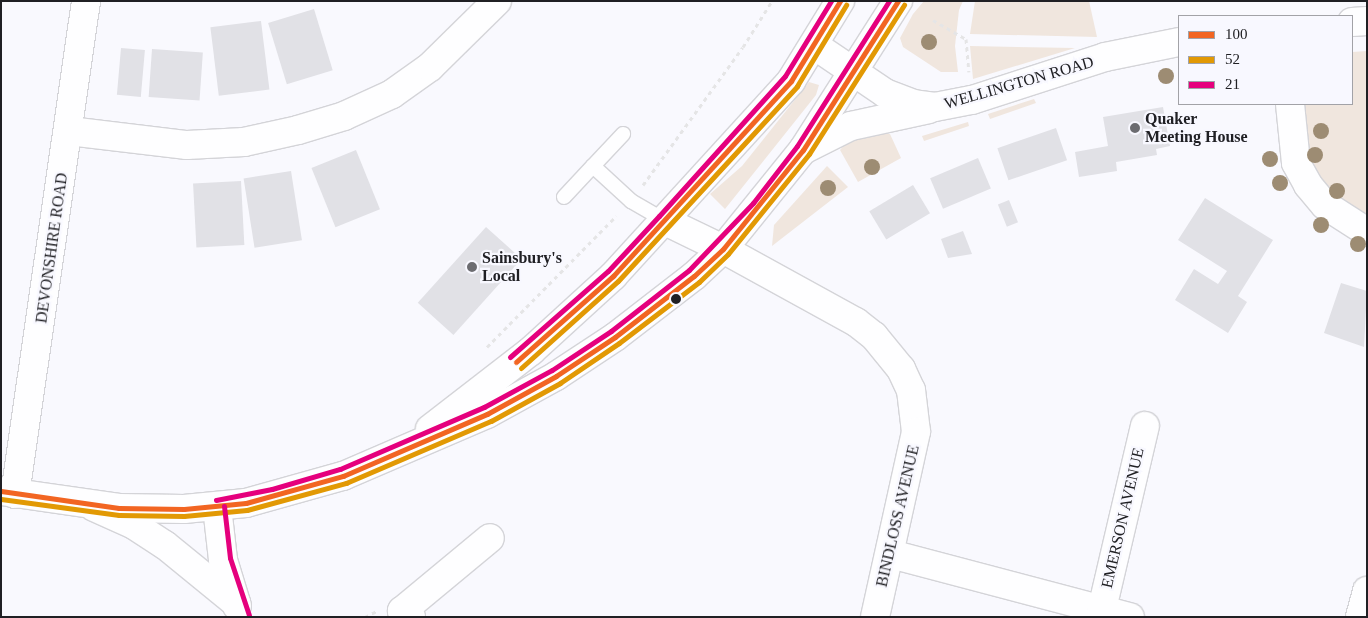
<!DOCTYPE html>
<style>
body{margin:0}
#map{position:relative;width:1368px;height:618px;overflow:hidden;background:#f9f9fe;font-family:Georgia,serif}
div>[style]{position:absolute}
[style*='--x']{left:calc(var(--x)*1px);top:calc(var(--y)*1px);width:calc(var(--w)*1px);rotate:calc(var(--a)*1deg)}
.green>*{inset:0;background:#f0e6de}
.building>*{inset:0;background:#e1e1e6;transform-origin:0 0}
.path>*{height:3px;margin-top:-1.5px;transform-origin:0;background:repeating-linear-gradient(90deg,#e5e5e6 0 4px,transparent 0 8px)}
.roads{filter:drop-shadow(1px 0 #d4d4d8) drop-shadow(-1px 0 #d4d4d8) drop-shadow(0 1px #d4d4d8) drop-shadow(0 -1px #d4d4d8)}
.service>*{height:14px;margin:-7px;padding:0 7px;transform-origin:7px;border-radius:7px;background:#fefeff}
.minor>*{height:28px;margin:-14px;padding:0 14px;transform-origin:14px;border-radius:14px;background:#fefeff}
.tertiary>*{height:28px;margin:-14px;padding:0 14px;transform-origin:14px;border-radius:14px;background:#fefeff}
.secondary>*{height:28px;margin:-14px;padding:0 14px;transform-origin:14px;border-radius:14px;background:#fefeff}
.primary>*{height:28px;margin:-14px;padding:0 14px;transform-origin:14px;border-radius:14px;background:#fefeff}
.bus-1>*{height:5px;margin:-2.5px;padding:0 2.5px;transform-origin:2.5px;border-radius:2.5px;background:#f26522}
.bus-2>*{height:5px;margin:-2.5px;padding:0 2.5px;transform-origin:2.5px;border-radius:2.5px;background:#e29904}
.bus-3>*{height:5px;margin:-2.5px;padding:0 2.5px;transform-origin:2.5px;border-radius:2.5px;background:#e5007d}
.trees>*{width:16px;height:16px;margin:-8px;border-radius:50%;background:#9d8c73}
.dots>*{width:14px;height:14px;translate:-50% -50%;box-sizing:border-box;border:2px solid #f8f8ff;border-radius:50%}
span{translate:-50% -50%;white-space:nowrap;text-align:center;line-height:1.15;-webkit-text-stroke:4.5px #f8f8ff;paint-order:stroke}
.street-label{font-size:16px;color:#202024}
.poi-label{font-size:16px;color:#202024;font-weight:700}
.left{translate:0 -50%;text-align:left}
.frame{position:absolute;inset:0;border:2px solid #202024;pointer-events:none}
.legend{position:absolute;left:1178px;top:15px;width:175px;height:90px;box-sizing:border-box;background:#f8f8ff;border:1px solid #a2a2a7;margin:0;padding:6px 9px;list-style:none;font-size:15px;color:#202024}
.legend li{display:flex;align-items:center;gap:10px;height:25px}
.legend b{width:25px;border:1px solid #a2a2a7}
</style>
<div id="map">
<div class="green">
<i style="clip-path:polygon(924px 1px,963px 1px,959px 10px,955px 46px,958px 72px,941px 72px,903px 47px,900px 38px,913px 14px)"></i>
<i style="clip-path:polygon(975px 1px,1089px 1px,1097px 37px,970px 34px)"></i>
<i style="clip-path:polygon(970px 46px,1075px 48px,973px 79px)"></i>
<i style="clip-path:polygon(1367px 51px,1367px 214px,1355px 211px,1330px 194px,1305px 167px,1299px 104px,1352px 104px,1352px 52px)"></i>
<i style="clip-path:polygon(809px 82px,819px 85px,816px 95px,725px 209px,710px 194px,742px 166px)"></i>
<i style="clip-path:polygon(1034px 99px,1036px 103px,990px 119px,988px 114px)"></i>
<i style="clip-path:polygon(968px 122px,969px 126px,924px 141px,922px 136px)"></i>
<i style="clip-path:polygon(866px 133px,890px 134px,901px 158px,858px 182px,840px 150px,852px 136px)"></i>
<i style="clip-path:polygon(827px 166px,848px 187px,772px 246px,774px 225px)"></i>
</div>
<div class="building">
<i style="left:314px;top:9px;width:64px;height:48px;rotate:73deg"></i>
<i style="left:261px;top:21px;width:69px;height:51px;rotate:83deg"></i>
<i style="left:121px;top:48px;width:24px;height:47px;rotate:5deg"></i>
<i style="left:152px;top:49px;width:51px;height:48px;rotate:4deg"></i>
<i style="clip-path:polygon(1163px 107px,1170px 146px,1156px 149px,1157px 155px,1116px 162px,1117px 171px,1079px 177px,1075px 152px,1108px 146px,1103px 117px)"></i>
<i style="left:1056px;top:128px;width:34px;height:62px;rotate:71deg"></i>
<i style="left:356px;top:150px;width:64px;height:48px;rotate:68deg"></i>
<i style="left:978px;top:158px;width:33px;height:52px;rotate:67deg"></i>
<i style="left:291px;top:171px;width:70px;height:48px;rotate:81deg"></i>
<i style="left:241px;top:181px;width:64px;height:48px;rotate:87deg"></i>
<i style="left:913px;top:185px;width:33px;height:51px;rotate:59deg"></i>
<i style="clip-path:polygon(1205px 198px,1273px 240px,1238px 296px,1247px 302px,1228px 333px,1175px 300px,1194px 269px,1218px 284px,1227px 271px,1178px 240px)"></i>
<i style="left:1009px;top:200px;width:24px;height:12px;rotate:68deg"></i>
<i style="left:486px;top:227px;width:48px;height:102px;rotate:42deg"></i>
<i style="clip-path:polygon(963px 231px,972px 254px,948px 258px,941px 239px)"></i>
<i style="clip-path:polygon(1341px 283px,1367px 291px,1364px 347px,1324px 333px)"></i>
</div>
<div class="path">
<i style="--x:933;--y:20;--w:38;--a:30"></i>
<i style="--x:966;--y:39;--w:33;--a:85"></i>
<i style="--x:643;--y:185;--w:170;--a:-54.1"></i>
<i style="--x:743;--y:47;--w:54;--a:-57.8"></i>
<i style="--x:487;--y:347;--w:184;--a:-45.4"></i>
<i style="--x:365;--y:617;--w:13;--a:-27"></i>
</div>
<div class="roads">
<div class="service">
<i style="--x:593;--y:166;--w:44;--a:-46.8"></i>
<i style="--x:564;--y:197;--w:42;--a:-46.9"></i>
<i style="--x:593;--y:166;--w:52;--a:42.6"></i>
<i style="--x:631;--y:201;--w:39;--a:30"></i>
</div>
<div class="minor">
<i style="--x:1290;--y:104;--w:59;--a:84.2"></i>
<i style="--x:1296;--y:163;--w:25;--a:61"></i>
<i style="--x:1308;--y:185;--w:26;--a:50"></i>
<i style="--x:1325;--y:205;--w:50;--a:32.7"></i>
<i style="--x:69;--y:131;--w:119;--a:6.8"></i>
<i style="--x:187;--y:145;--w:57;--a:-3"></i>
<i style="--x:244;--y:142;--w:55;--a:-12.5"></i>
<i style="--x:298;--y:130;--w:48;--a:-16.9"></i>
<i style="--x:344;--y:116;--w:53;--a:-24.6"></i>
<i style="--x:392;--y:94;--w:47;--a:-35.4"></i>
<i style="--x:430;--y:67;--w:94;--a:-44.6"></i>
<i style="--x:665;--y:221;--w:64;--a:25.8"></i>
<i style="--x:723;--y:249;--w:152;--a:28.8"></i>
<i style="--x:856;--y:322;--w:23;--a:38"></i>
<i style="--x:874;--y:336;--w:43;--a:50.7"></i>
<i style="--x:901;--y:369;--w:23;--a:65"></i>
<i style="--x:911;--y:390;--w:42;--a:83.2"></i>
<i style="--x:916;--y:432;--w:189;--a:102.5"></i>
<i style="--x:15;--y:494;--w:498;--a:-81.8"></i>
<i style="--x:891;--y:554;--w:247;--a:14.8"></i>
<i style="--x:1102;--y:609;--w:188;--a:-76.8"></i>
<i style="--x:411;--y:617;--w:11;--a:-146"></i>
<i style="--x:402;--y:611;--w:114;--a:-39.7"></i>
<i style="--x:1360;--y:617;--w:27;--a:-75"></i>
</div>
<div class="tertiary">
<i style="--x:1352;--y:22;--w:15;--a:-4"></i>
<i style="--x:814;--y:45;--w:86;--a:34.1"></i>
<i style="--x:885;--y:93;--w:31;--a:21"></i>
<i style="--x:914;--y:104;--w:21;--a:8"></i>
<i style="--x:935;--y:107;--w:38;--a:-11"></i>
<i style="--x:972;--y:100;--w:140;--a:-17.9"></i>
<i style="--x:1105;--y:57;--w:76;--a:-11.5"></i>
<i style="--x:803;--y:150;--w:54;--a:-26.6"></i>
<i style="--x:851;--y:126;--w:80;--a:-12.3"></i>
</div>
<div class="secondary">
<i style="--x:94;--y:507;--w:44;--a:24.2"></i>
<i style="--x:134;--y:525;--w:37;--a:33"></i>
<i style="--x:165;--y:545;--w:92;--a:39.2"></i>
<i style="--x:217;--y:507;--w:53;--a:83.5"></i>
<i style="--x:223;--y:560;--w:48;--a:73.1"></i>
</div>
<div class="primary">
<i style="--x:430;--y:429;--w:128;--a:-37.7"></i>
<i style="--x:531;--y:351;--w:111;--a:-42.4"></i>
<i style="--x:613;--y:276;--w:264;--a:-47.6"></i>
<i style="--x:791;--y:81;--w:94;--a:-58.5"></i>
<i style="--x:1;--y:491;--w:119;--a:8.2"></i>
<i style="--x:119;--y:508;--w:65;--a:0.9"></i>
<i style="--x:184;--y:509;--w:62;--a:-5.5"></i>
<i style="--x:246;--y:503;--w:101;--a:-15.6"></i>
<i style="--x:343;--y:476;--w:157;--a:-23.3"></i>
<i style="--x:487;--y:414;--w:79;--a:-28.8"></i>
<i style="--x:556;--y:376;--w:71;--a:-33.5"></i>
<i style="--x:615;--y:337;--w:100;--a:-37.7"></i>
<i style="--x:694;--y:276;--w:40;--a:-43"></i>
<i style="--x:723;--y:249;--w:127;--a:-51.1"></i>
<i style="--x:803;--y:150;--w:177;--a:-57.5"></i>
</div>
</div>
<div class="bus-1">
<i style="--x:516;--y:362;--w:130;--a:-41.6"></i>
<i style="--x:613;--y:276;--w:264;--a:-47.6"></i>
<i style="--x:791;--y:81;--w:94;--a:-58.5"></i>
<i style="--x:1;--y:491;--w:119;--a:8.2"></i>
<i style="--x:119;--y:508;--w:65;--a:0.9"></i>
<i style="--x:184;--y:509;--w:62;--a:-5.5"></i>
<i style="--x:246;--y:503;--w:101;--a:-15.6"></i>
<i style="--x:343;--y:476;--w:157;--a:-23.3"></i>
<i style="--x:487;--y:414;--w:79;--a:-28.8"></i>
<i style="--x:556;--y:376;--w:71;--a:-33.5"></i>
<i style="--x:615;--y:337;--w:100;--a:-37.7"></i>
<i style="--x:694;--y:276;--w:40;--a:-43"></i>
<i style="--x:723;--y:249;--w:127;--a:-51.1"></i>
<i style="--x:803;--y:150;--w:177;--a:-57.5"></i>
</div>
<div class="bus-2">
<i style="--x:521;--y:368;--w:130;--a:-41.9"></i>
<i style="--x:618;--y:281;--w:265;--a:-47.4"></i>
<i style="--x:797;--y:86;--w:95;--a:-58.8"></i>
<i style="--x:1;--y:499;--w:119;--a:7.7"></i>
<i style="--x:119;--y:515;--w:65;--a:0.9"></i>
<i style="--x:184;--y:516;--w:63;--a:-5.4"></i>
<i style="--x:247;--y:510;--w:103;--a:-15.3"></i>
<i style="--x:346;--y:483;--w:158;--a:-23.2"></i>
<i style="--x:491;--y:421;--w:79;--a:-28.8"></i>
<i style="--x:560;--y:383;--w:71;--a:-34.1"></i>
<i style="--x:619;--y:343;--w:101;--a:-37.3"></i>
<i style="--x:699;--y:282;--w:40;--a:-44"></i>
<i style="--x:728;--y:254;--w:129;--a:-51"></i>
<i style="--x:809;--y:154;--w:177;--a:-57.5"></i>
</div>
<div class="bus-3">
<i style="--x:510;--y:357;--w:130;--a:-41.3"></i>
<i style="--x:608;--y:271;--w:75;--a:-47.2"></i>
<i style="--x:659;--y:216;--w:188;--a:-48"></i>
<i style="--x:785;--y:76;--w:88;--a:-58.5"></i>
<i style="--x:216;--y:500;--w:57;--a:-11.1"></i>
<i style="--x:272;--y:489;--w:71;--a:-16.4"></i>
<i style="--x:340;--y:469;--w:157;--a:-23.3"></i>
<i style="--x:484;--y:407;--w:77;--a:-28.6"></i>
<i style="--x:552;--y:370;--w:71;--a:-33.5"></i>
<i style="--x:611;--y:331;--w:99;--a:-38"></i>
<i style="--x:689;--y:270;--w:93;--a:-46.3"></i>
<i style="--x:753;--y:203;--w:72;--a:-52.3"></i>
<i style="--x:797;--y:146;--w:172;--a:-57.6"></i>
<i style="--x:224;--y:506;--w:52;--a:83.4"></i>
<i style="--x:230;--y:558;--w:60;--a:71.6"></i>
</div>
<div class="trees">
<i style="left:929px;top:42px"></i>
<i style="left:1166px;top:76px"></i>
<i style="left:1321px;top:131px"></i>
<i style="left:1315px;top:155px"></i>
<i style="left:1270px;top:159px"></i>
<i style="left:872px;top:167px"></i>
<i style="left:1280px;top:183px"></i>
<i style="left:828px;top:188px"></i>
<i style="left:1337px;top:191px"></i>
<i style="left:1321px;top:225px"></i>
<i style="left:1358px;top:244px"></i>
</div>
<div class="dots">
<i style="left:1135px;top:128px;background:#6c6c70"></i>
<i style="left:472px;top:267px;background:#6c6c70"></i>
<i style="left:676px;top:299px;background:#202024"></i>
</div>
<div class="street-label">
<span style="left:1019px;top:83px;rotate:-16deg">WELLINGTON ROAD</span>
<span style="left:52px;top:248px;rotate:-82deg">DEVONSHIRE ROAD</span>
<span style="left:898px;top:516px;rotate:-77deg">BINDLOSS AVENUE</span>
<span style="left:1123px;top:518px;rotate:-77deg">EMERSON AVENUE</span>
</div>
<div class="poi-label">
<span class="left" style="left:1145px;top:128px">Quaker<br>Meeting House</span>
<span class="left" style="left:482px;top:267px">Sainsbury's<br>Local</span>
</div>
<div class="frame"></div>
<ul class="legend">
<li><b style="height:6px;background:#f26522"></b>100</li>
<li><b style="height:6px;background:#e29904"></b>52</li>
<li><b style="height:6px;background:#e5007d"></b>21</li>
</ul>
</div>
